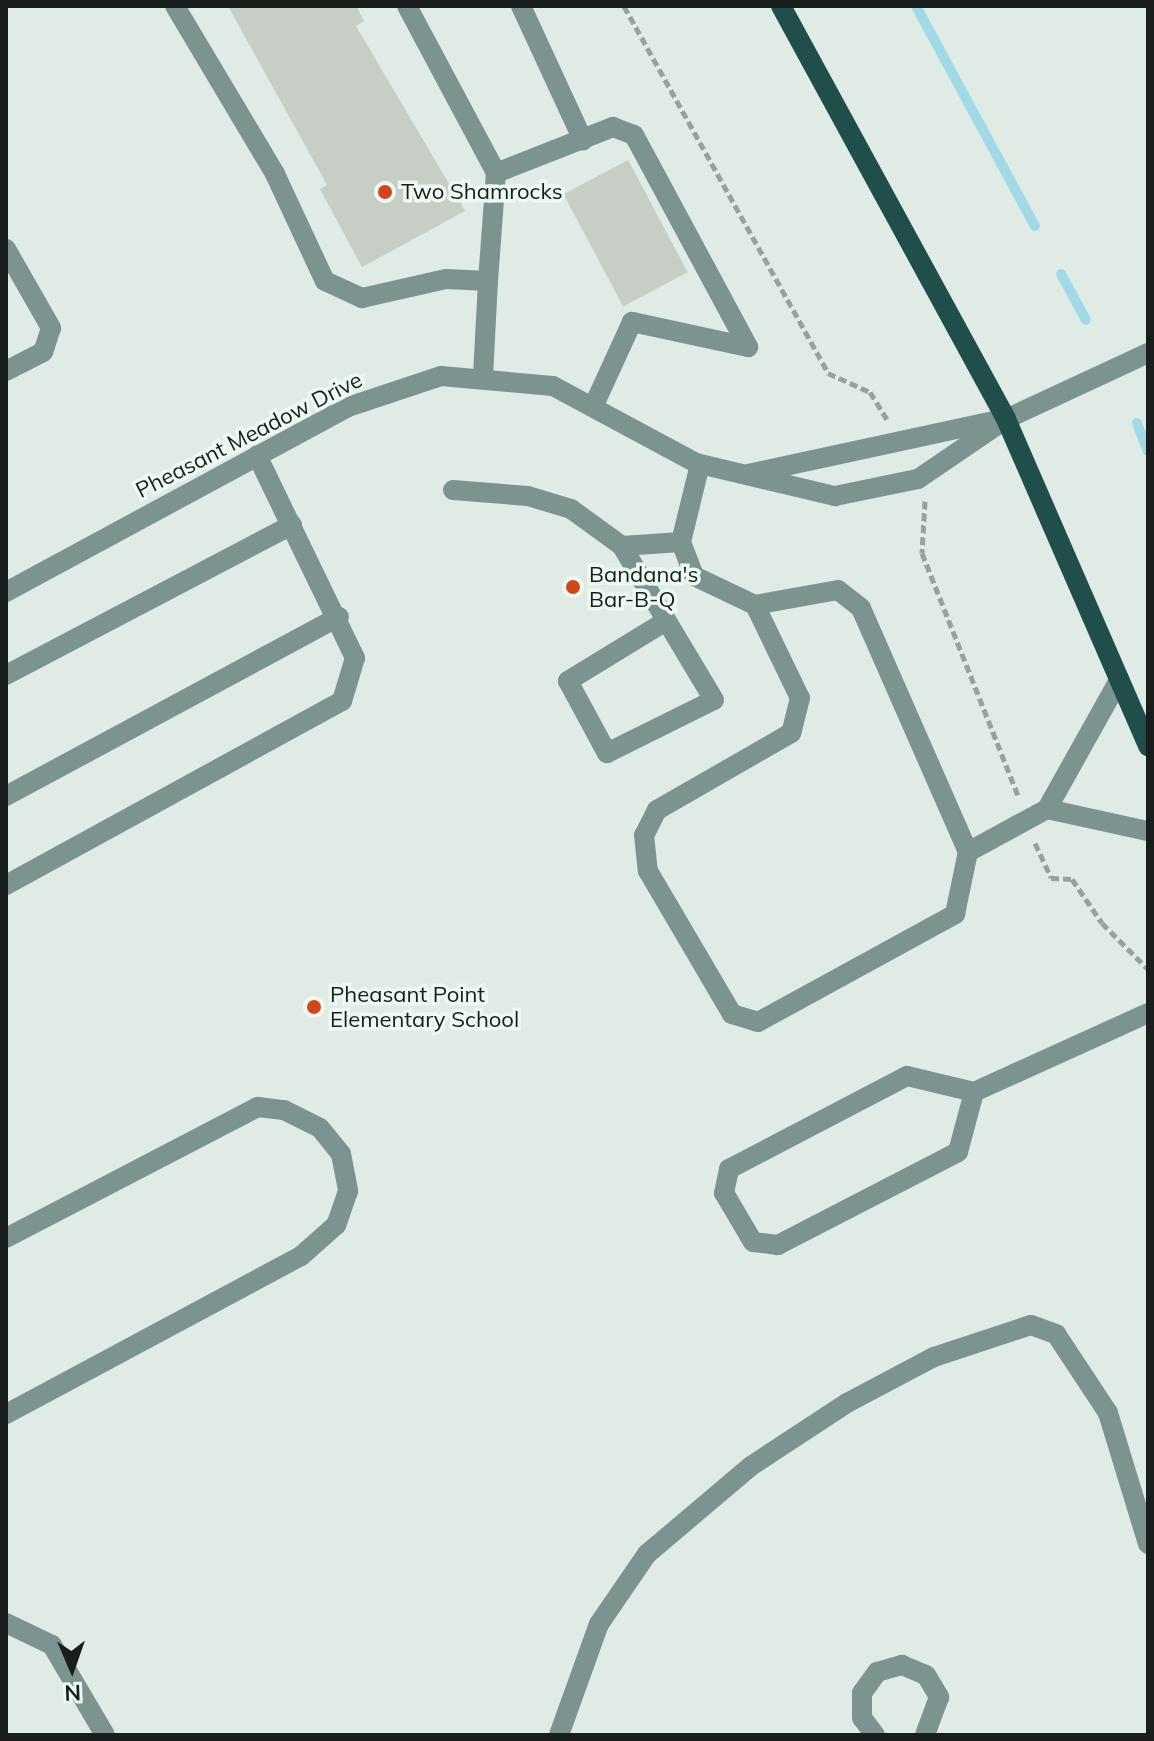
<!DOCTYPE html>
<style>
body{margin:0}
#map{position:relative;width:1154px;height:1741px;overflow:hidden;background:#dfebe4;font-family:Mulish,sans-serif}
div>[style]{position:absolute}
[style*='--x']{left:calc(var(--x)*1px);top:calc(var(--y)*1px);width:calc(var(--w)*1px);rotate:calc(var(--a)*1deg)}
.stream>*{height:10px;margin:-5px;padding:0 5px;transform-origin:5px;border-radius:5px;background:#a1d9e6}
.building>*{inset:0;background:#c7cec5;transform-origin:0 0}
.path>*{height:5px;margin-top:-2.5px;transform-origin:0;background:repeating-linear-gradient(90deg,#98a19c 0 8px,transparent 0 12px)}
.minor>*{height:20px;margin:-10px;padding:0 10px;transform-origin:10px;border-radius:10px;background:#7c9390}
.major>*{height:20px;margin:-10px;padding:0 10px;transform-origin:10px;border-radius:10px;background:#204e4b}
.dots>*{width:22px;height:22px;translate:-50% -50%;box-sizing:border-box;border:4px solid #ecf8f1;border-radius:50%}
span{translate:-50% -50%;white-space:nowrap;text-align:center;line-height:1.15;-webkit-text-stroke:7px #ecf8f1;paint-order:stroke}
.poi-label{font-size:22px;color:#191d1b}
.left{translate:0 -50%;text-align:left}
.street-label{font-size:22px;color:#191d1b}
.frame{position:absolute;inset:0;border:8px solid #191d1b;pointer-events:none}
.north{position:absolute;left:32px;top:1629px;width:80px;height:80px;-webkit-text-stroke:6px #ecf8f1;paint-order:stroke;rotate:178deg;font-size:22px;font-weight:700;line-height:32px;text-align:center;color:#191d1b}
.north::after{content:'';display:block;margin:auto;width:28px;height:36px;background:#191d1b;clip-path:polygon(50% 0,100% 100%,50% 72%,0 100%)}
</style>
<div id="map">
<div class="stream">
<i style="--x:916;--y:6;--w:250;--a:61.6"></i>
<i style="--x:1061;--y:274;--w:52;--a:61.5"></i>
<i style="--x:1137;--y:423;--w:30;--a:69"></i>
</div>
<div class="building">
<i style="clip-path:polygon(228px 6px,356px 6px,364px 21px,356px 26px,465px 211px,362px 267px,320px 189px,327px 185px)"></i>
<i style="left:628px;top:160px;width:127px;height:73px;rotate:62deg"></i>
</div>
<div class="path">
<i style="--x:624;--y:6;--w:420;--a:60.9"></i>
<i style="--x:828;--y:373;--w:46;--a:24.3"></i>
<i style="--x:870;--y:392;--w:32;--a:58"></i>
<i style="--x:925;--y:501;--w:52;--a:93.3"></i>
<i style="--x:922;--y:553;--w:261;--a:68.4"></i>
<i style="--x:1035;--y:843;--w:38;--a:65"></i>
<i style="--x:1051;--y:878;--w:21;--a:3"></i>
<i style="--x:1072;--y:879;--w:53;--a:55.7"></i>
<i style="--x:1102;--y:923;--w:65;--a:45"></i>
</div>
<div class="minor">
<i style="--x:175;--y:6;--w:196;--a:59.2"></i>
<i style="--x:275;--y:174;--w:118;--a:65"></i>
<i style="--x:325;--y:281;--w:41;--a:24.7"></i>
<i style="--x:362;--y:298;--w:86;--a:-12.7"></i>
<i style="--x:446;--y:279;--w:42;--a:2.7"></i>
<i style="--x:488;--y:281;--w:94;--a:93"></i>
<i style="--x:407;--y:6;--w:189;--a:61.9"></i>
<i style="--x:521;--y:6;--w:148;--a:65.2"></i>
<i style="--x:6;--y:249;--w:91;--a:60.3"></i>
<i style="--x:51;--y:328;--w:25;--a:108"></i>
<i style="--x:43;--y:352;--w:42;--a:152.8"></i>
<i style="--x:488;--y:281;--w:108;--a:-85.8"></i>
<i style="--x:496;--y:173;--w:126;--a:-21.5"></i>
<i style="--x:613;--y:127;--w:22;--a:21"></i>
<i style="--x:634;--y:135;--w:241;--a:61.7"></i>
<i style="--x:748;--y:347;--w:119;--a:-167.8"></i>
<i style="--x:632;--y:322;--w:91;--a:114.6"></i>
<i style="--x:748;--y:474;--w:256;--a:-12.2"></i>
<i style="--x:453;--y:490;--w:75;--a:4.6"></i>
<i style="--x:528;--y:496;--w:45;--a:16.8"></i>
<i style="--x:571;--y:509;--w:63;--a:36"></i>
<i style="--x:681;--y:542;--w:80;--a:-76.3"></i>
<i style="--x:6;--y:592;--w:389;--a:-28.4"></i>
<i style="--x:348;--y:407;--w:98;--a:-18.4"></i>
<i style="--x:441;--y:376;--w:112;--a:5.1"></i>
<i style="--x:553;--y:386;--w:162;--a:28.3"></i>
<i style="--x:696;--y:463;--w:143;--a:13.4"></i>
<i style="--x:835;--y:496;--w:85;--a:-11.6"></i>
<i style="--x:918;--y:479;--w:107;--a:-34.3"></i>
<i style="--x:1006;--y:419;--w:157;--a:-24.9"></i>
<i style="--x:666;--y:621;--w:115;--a:148.5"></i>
<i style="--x:568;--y:681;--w:82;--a:61.6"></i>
<i style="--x:607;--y:753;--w:119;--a:-26.4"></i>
<i style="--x:714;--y:700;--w:179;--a:-120.9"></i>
<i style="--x:622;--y:546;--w:59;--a:-3.9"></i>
<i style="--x:681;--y:542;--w:36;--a:69"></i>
<i style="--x:694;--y:576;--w:68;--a:25.4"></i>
<i style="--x:755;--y:605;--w:103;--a:64.2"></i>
<i style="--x:800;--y:698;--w:36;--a:104"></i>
<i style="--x:791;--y:733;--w:155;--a:150.1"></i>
<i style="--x:657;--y:810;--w:28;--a:117"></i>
<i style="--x:644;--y:835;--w:36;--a:84"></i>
<i style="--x:648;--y:871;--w:166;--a:59.6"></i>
<i style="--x:732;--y:1014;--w:27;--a:17"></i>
<i style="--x:758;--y:1022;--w:225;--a:-28.7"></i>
<i style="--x:955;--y:914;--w:63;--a:-78.2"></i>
<i style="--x:968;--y:852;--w:266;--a:-113.7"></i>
<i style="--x:861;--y:608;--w:29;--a:-142"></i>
<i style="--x:838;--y:590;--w:84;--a:169.8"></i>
<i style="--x:6;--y:675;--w:323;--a:-27.7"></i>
<i style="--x:6;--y:796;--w:378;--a:-28.3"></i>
<i style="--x:1047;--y:809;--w:103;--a:12.3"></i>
<i style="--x:968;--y:852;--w:90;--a:-28.6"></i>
<i style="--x:1047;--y:809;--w:148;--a:-60.8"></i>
<i style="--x:6;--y:885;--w:383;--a:-28.7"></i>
<i style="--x:342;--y:701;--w:45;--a:-73.2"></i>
<i style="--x:355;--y:658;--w:225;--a:-115.8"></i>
<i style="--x:974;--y:1092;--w:62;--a:104.9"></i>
<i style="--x:958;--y:1152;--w:203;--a:152.7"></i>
<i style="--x:778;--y:1245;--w:25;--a:-173"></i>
<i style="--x:753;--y:1242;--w:57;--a:-120.6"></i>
<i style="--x:724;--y:1193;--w:25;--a:-78"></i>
<i style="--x:729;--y:1169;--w:201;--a:-27.6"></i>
<i style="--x:907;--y:1076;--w:69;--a:13.4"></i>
<i style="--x:974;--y:1092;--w:191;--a:-24.4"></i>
<i style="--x:6;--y:1238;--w:284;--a:-27.5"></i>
<i style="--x:258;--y:1107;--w:26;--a:7"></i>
<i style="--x:284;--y:1110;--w:40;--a:26.6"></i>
<i style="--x:320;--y:1128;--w:33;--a:51"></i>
<i style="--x:341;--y:1154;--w:38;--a:79"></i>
<i style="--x:348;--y:1191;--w:36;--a:109"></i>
<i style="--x:336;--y:1225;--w:47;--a:138.5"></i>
<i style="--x:301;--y:1256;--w:335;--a:151.8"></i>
<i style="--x:6;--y:1623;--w:51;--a:25.6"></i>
<i style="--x:52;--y:1645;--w:104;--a:59.5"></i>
<i style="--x:559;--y:1735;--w:118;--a:-70.2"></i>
<i style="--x:599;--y:1624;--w:85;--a:-55.6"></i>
<i style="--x:647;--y:1554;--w:136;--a:-40.2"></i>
<i style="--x:751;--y:1466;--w:115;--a:-33.3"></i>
<i style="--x:847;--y:1403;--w:98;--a:-27.9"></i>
<i style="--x:934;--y:1357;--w:102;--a:-18.3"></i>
<i style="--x:1031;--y:1325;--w:27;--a:20"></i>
<i style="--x:1056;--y:1334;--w:95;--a:56.6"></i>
<i style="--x:1108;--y:1413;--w:137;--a:73"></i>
<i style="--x:875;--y:1735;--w:21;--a:-127"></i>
<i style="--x:862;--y:1718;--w:25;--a:-90"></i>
<i style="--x:862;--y:1693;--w:26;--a:-54"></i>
<i style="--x:877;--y:1672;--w:26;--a:-16"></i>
<i style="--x:902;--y:1665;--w:26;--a:23"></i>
<i style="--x:926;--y:1675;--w:26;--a:59"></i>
<i style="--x:939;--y:1697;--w:40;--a:110.2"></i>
</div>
<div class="major">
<i style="--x:781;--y:6;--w:470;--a:61.4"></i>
<i style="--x:1006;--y:419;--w:357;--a:66.5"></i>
</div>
<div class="dots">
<i style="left:385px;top:192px;background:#cf471c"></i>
<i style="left:573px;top:587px;background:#cf471c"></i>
<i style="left:314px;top:1007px;background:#cf471c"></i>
</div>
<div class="poi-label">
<span class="left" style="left:401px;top:192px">Two Shamrocks</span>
<span class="left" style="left:589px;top:587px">Bandana's<br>Bar-B-Q</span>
<span class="left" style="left:330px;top:1007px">Pheasant Point<br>Elementary School</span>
</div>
<div class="street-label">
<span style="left:249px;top:435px;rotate:-27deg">Pheasant Meadow Drive</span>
</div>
<div class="frame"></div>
<div class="north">N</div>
</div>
